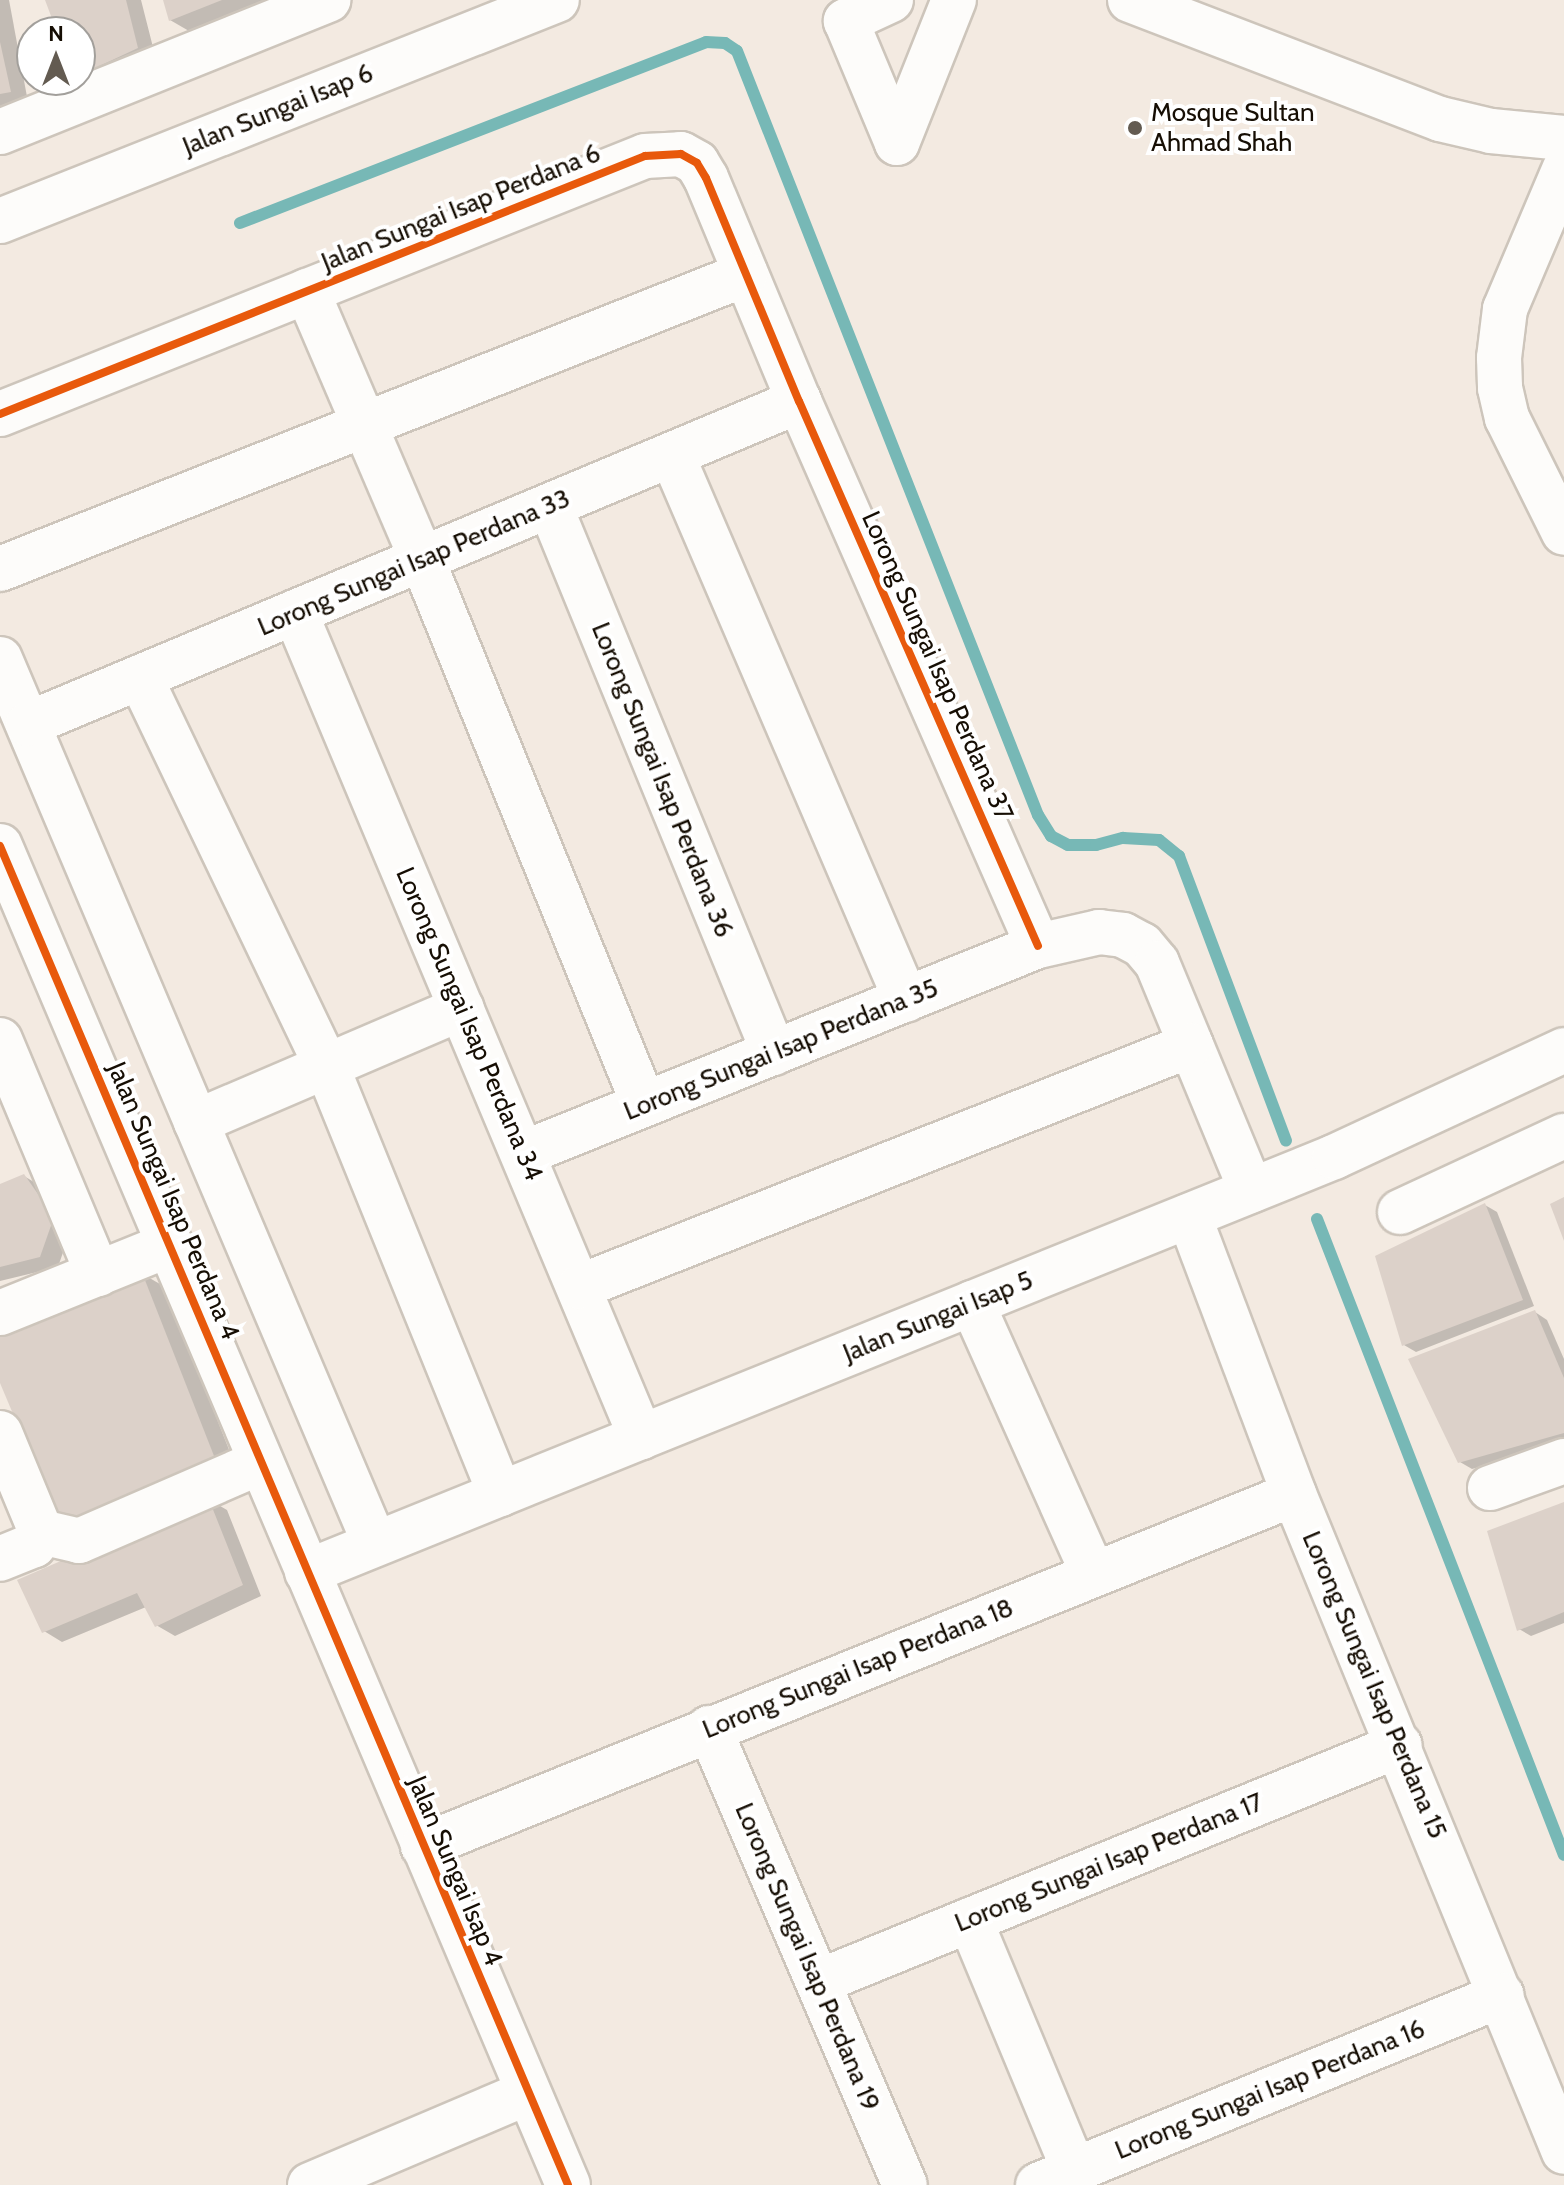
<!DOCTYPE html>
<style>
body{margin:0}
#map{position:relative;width:1564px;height:2185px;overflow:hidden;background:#f3eae1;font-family:Cabin,sans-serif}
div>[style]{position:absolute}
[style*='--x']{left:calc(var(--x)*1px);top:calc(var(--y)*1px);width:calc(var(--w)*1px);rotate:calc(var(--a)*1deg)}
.shadow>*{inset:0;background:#0003}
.stream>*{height:12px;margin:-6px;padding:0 6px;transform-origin:6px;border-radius:6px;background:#77b8b6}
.building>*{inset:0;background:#dcd1c9}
.roads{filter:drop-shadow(2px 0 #cdc5bb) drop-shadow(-2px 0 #cdc5bb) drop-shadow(0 2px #cdc5bb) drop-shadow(0 -2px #cdc5bb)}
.minor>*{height:44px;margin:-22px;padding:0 22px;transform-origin:22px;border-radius:22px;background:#fdfcfa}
.cycleway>*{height:8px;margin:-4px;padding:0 4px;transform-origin:4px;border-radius:4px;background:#e8590c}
.dots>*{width:22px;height:22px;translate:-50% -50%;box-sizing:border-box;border:4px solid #fff;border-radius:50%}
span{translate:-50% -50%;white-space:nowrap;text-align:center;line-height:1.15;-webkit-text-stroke:8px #fff;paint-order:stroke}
.street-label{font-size:26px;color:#160e04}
.poi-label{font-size:26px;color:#160e04}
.left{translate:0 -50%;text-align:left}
.north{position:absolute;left:16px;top:16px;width:80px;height:80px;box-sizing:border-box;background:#fff;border:2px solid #a29f9b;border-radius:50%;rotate:0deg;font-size:22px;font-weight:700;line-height:32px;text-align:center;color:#160e04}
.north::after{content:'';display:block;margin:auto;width:28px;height:36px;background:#635b51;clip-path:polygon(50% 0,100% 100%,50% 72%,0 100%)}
</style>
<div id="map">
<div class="shadow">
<i style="clip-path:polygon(0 0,9px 0,28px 102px,0 108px)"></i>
<i style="clip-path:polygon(47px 0,141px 0,156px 59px,80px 79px,80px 32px,59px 32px)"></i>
<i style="clip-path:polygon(165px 0,267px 0,189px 31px,170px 20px)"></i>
<i style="clip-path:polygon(24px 1176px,42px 1187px,71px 1229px,58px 1267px,0 1281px,0 1186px)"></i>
<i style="clip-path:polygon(1485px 1205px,1497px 1212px,1534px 1306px,1416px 1352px,1404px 1345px)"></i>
<i style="clip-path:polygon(141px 1273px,165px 1287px,239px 1475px,85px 1536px,60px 1522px,0 1378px,0 1335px)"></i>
<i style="clip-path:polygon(1535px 1312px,1547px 1320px,1564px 1359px,1564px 1443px,1472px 1469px,1460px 1462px)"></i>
<i style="clip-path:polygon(208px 1499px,227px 1510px,261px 1596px,175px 1636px,156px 1625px,146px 1607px,62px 1642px,44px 1631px)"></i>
<i style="clip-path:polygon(1564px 1504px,1564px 1623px,1531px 1636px,1519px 1629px)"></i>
</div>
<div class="stream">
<i style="--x:240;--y:223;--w:500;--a:-21.2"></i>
<i style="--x:706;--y:42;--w:19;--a:3"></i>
<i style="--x:725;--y:43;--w:14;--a:34"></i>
<i style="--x:737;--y:51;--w:821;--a:68.5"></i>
<i style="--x:1038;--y:815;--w:25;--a:58"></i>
<i style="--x:1051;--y:836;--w:19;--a:28"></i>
<i style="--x:1068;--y:845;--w:28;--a:0"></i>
<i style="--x:1096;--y:845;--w:28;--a:-15"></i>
<i style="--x:1123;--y:838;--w:36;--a:3"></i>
<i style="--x:1159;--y:840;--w:26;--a:39"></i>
<i style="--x:1179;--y:856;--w:304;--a:69.4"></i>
<i style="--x:1317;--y:1219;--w:682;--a:68.78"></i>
</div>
<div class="building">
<i style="clip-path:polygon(45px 0,126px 0,138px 48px,80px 75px,80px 32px,57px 32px)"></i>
<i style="clip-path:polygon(163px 0,222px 0,169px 21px)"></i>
<i style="clip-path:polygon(0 42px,11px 92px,0 94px)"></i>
<i style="clip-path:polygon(24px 1174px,54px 1217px,40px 1257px,0 1267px,0 1184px)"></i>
<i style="clip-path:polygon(1564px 1197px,1564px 1241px,1550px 1204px)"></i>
<i style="clip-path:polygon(1485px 1203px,1523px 1300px,1402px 1346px,1375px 1256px)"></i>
<i style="clip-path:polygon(141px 1270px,216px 1461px,59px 1523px,0 1383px,0 1333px)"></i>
<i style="clip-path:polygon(1535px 1310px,1564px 1378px,1564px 1433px,1458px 1463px,1408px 1359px)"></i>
<i style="clip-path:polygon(208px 1497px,243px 1585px,155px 1627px,137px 1593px,42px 1633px,17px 1580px)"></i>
<i style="clip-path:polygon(1564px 1502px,1564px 1612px,1517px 1631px,1487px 1531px)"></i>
</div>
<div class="roads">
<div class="minor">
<i style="--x:891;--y:0;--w:50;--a:155"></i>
<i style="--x:846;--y:21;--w:132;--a:67.3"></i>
<i style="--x:897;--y:143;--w:154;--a:-68.3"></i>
<i style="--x:1130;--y:0;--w:332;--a:21"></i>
<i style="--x:1440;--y:119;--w:52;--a:13.2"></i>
<i style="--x:1491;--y:131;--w:73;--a:5.5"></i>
<i style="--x:0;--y:132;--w:354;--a:-21.9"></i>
<i style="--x:1564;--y:170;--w:151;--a:113"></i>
<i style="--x:1505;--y:309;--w:49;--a:97"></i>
<i style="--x:1499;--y:358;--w:30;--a:88"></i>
<i style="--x:1500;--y:388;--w:31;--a:77"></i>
<i style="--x:1507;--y:418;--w:128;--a:63.6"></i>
<i style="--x:0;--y:221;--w:599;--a:-21.64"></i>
<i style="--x:307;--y:291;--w:292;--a:66.8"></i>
<i style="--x:422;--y:559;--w:589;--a:67.87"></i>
<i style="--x:0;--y:414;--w:695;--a:-21.8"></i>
<i style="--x:645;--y:156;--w:36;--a:-3"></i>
<i style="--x:681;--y:154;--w:18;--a:29"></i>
<i style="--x:697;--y:163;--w:17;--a:59"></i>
<i style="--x:706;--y:178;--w:242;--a:67.4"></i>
<i style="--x:799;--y:401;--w:595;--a:66.32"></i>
<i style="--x:672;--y:455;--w:593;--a:66.76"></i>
<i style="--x:550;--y:506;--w:591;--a:67.73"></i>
<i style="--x:0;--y:569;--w:802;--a:-21.58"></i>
<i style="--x:295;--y:612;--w:895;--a:67.25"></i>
<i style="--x:0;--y:659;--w:961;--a:67.04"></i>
<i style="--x:140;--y:677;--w:433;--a:64.4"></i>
<i style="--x:327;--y:1067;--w:461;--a:67.9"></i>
<i style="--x:28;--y:724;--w:836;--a:-22.73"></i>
<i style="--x:0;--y:846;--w:1454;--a:67.01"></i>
<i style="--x:0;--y:1040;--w:254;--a:67.3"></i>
<i style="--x:196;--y:1122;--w:289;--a:-23.2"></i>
<i style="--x:524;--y:1153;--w:554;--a:-21.94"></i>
<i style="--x:1038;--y:946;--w:63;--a:-12.9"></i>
<i style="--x:1099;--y:932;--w:24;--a:7"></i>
<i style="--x:1123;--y:935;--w:21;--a:28"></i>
<i style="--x:1142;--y:945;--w:23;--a:50"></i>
<i style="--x:1157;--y:963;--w:246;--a:67.5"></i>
<i style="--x:1400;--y:1212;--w:181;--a:-24.9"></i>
<i style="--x:1189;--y:1216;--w:297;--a:69.3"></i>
<i style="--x:1294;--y:1494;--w:711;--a:67.69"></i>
<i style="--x:579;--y:1287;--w:658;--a:-21.58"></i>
<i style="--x:972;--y:1303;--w:297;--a:65.9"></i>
<i style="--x:0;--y:1313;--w:184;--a:-22"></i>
<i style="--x:0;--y:1433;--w:107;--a:67.5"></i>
<i style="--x:41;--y:1532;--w:15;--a:118"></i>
<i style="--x:34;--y:1545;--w:37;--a:158"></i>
<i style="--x:1490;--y:1488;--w:79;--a:-20"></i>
<i style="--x:41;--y:1532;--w:39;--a:13"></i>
<i style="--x:79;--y:1541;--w:198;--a:-23.5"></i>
<i style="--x:307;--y:1572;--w:1108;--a:-22"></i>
<i style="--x:1334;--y:1157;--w:254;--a:-24.9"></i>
<i style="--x:709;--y:1728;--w:497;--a:66.8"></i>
<i style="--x:423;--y:1846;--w:939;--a:-22.01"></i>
<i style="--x:970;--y:1920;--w:271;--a:67.4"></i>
<i style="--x:818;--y:1982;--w:628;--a:-22.16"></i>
<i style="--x:310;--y:2185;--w:236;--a:-23"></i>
<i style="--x:1038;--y:2185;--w:501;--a:-22.27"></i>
</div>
</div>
<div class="cycleway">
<i style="--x:0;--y:414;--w:695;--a:-21.8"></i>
<i style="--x:645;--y:156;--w:36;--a:-3"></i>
<i style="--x:681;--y:154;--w:18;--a:29"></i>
<i style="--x:697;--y:163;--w:17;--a:59"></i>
<i style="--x:706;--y:178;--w:242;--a:67.4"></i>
<i style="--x:799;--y:401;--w:595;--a:66.32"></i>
<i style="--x:0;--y:846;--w:1454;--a:67.01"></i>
</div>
<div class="dots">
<i style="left:1135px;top:128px;background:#635b51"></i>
</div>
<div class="street-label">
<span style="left:278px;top:110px;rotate:-22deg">Jalan Sungai Isap 6</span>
<span style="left:461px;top:208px;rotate:-22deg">Jalan Sungai Isap Perdana 6</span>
<span style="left:414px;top:563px;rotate:-23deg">Lorong Sungai Isap Perdana 33</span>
<span style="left:937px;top:666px;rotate:66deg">Lorong Sungai Isap Perdana 37</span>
<span style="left:662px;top:780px;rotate:68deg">Lorong Sungai Isap Perdana 36</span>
<span style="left:469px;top:1024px;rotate:67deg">Lorong Sungai Isap Perdana 34</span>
<span style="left:781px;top:1050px;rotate:-22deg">Lorong Sungai Isap Perdana 35</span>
<span style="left:173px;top:1201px;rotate:67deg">Jalan Sungai Isap Perdana 4</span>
<span style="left:938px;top:1317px;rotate:-22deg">Jalan Sungai Isap 5</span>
<span style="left:858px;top:1669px;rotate:-22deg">Lorong Sungai Isap Perdana 18</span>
<span style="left:1374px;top:1685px;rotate:67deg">Lorong Sungai Isap Perdana 15</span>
<span style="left:1109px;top:1863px;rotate:-22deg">Lorong Sungai Isap Perdana 17</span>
<span style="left:455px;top:1871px;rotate:67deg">Jalan Sungai Isap 4</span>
<span style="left:807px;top:1957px;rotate:67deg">Lorong Sungai Isap Perdana 19</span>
<span style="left:1270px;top:2090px;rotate:-22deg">Lorong Sungai Isap Perdana 16</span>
</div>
<div class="poi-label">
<span class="left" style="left:1151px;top:128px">Mosque Sultan<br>Ahmad Shah</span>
</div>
<div class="north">N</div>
</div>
